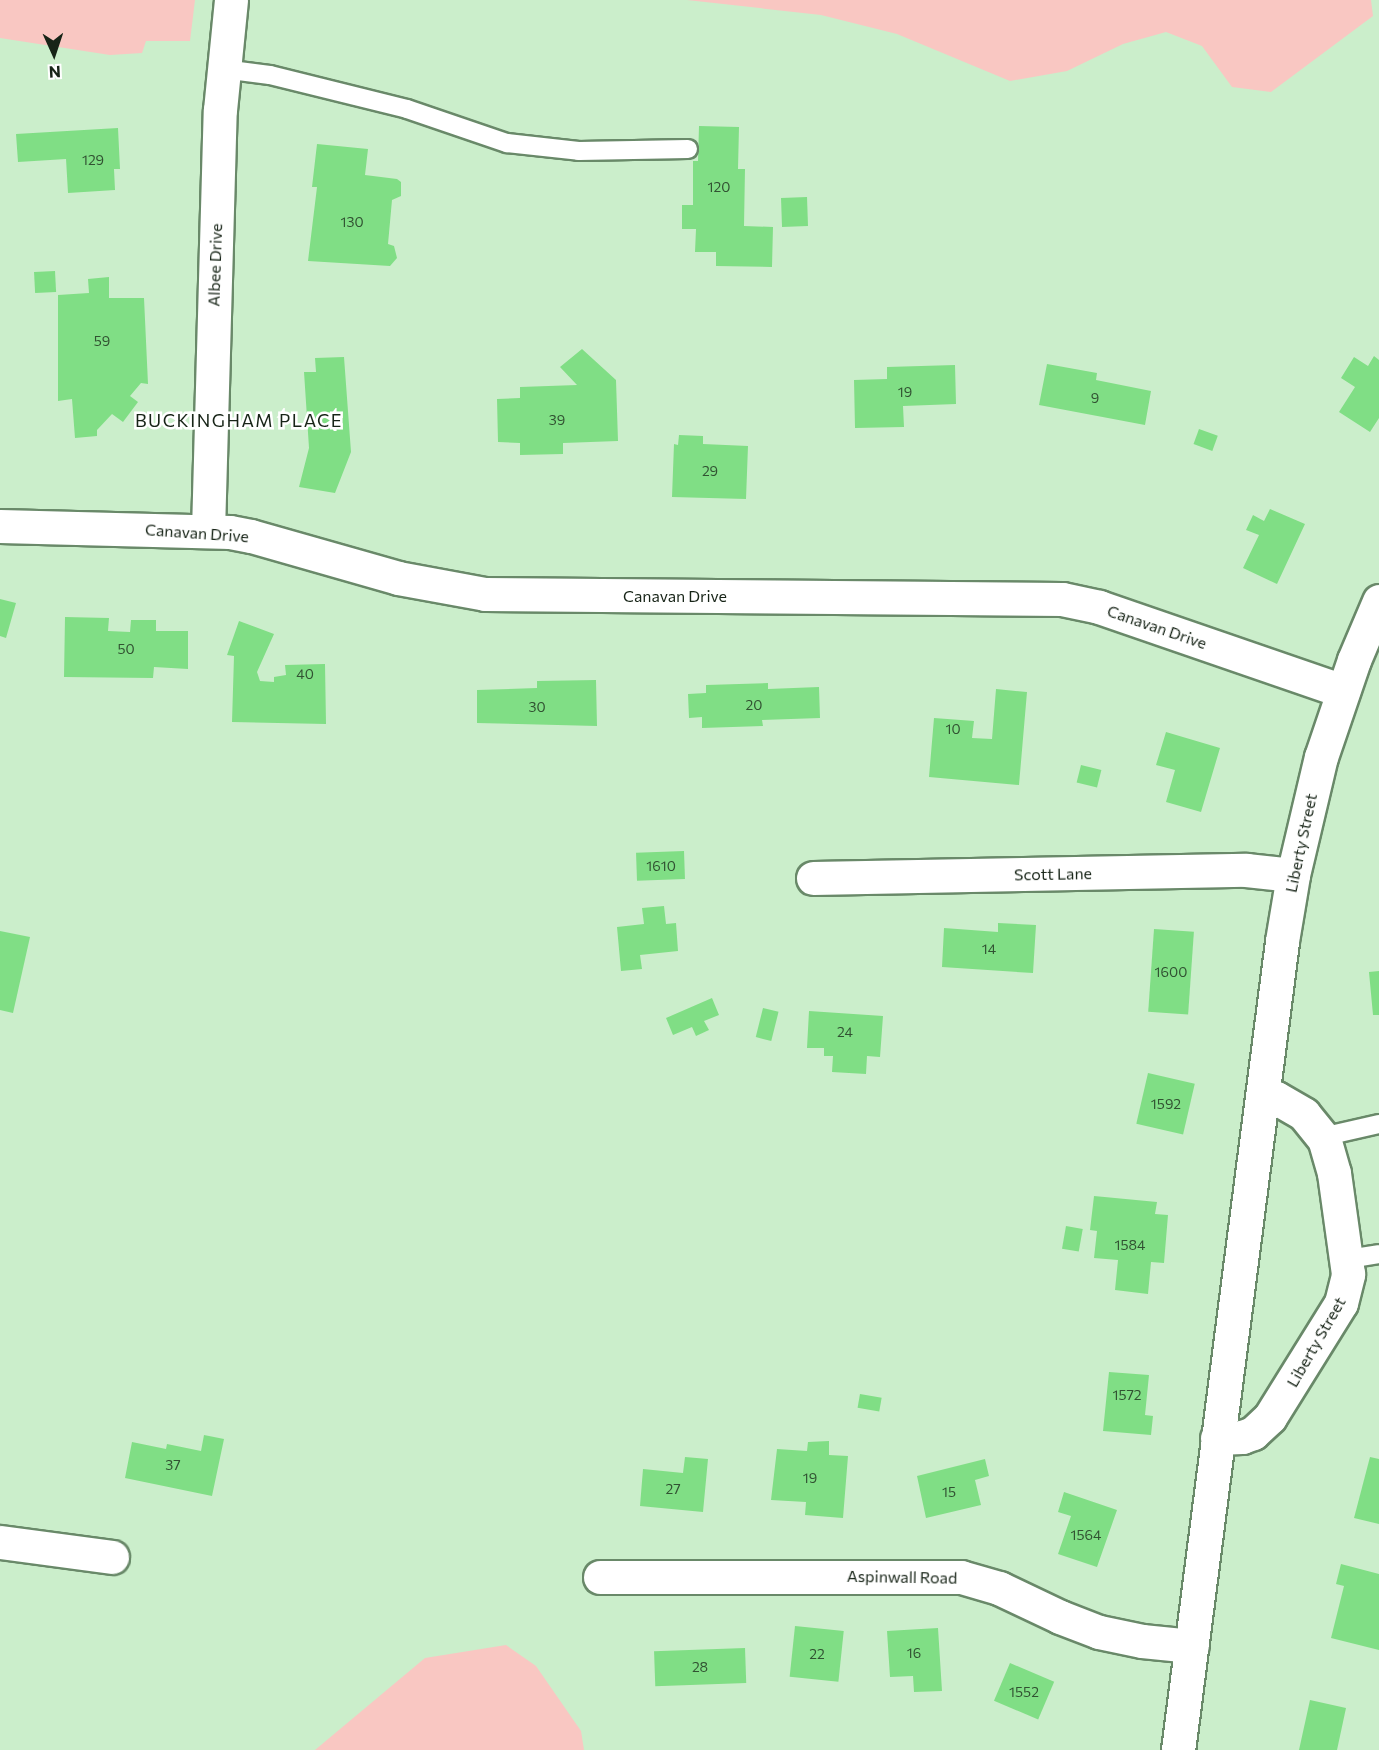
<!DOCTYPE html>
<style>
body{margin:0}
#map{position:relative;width:1379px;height:1750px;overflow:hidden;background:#cbeecb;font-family:Commissioner,sans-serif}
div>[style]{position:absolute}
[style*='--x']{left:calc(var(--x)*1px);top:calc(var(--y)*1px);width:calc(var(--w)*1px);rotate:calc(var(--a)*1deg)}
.green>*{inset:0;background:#f9c7c2}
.building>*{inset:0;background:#80de85;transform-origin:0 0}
.roads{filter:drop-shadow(2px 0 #698969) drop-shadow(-2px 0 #698969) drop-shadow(0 2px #698969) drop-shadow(0 -2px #698969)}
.service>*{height:18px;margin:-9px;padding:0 9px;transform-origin:9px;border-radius:9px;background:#fff}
.minor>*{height:33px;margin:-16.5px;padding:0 16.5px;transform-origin:16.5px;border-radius:16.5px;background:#fff}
.secondary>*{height:33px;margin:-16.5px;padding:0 16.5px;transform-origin:16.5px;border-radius:16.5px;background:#fff}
span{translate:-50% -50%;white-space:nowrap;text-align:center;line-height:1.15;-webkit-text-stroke:5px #fff;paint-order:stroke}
.number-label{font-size:14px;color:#315232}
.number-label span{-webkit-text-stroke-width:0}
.street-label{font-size:16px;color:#172417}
.neighbourhood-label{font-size:18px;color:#172417;letter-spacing:1.5px}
.north{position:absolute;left:24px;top:24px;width:60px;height:60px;-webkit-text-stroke:4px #fff;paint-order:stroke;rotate:177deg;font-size:16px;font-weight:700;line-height:24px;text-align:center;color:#172417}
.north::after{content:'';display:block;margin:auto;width:21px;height:27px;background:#172417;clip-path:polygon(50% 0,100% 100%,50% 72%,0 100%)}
</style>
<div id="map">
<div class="green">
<i style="clip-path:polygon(0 0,195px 0,190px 41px,146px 41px,142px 53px,110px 55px,0 38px)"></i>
<i style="clip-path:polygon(687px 0,1371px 0,1373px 16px,1271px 92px,1232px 87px,1202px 46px,1166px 32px,1123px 44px,1067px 71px,1010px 81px,897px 34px,821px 15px)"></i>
<i style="clip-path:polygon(506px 1645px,536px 1666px,581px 1731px,584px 1750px,315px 1750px,425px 1658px)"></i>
</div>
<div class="building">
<i style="clip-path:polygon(699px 126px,739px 127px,738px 169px,745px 169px,744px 226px,773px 227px,772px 267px,716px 266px,716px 252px,695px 252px,696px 229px,682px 229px,682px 205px,693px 205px,693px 161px,698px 161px)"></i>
<i style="clip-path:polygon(118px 128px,120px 169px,114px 169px,115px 190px,68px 193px,66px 159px,18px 162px,16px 134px)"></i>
<i style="clip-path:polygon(317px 144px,368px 149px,365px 175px,397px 179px,401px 182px,401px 196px,392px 200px,388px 244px,394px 246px,397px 258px,390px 266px,308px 261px,317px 187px,312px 187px)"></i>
<i style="left:807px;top:197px;width:29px;height:26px;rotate:88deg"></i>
<i style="left:55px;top:271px;width:21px;height:21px;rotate:87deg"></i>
<i style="clip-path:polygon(109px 277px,109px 298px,144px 298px,148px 384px,141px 383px,130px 396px,138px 402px,123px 422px,112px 414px,97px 430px,97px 436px,75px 438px,72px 399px,58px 401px,58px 295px,89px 293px,88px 279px)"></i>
<i style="clip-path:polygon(582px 349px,616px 380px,618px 441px,563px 443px,563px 454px,520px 455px,520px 443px,498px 442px,497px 399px,520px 398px,520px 387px,577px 385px,560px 367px)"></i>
<i style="clip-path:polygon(1374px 356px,1379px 360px,1379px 418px,1370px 432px,1339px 412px,1355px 387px,1341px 378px,1354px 357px,1368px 366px)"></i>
<i style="clip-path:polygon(344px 357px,351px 452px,335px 493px,299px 487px,309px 448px,304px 372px,316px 372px,315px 358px)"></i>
<i style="clip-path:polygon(1047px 364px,1097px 373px,1096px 380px,1151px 391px,1145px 425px,1039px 405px)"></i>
<i style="clip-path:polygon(955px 365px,956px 404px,903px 406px,904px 427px,855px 428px,854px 380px,887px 379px,887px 367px)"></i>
<i style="left:1199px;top:429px;width:20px;height:16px;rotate:20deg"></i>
<i style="clip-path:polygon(679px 435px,703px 436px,703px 444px,748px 446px,746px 499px,672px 497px,674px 444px,678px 445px)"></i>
<i style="clip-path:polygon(1270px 509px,1305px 524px,1277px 584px,1243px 568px,1259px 535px,1246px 530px,1253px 515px,1264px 521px)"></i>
<i style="clip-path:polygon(0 599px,16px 603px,6px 638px,0 636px)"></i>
<i style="clip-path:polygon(65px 617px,109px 618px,108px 631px,130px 632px,131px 620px,156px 620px,156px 631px,188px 631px,188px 669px,154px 667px,153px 678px,64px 677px)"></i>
<i style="clip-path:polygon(239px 621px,274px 634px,257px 672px,260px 681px,274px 682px,274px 677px,286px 675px,285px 665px,325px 664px,326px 724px,232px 722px,234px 656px,227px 655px)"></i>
<i style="clip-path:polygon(596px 680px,597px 726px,477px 723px,477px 690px,537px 688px,537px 681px)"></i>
<i style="clip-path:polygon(768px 683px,768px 689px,819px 687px,820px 718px,762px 720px,763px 726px,702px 728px,702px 717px,689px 718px,688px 694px,706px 693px,706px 685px)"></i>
<i style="clip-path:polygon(996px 689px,1027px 692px,1019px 785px,929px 777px,934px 718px,974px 721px,972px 738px,992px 739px)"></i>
<i style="clip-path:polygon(1166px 732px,1220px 748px,1201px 812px,1166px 802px,1175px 770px,1156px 765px)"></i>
<i style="left:1081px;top:765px;width:21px;height:18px;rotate:14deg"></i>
<i style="left:684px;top:851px;width:28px;height:48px;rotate:88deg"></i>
<i style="clip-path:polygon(664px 906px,666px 924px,676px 923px,678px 951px,640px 955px,642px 969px,621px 971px,617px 927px,644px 924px,642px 908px)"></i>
<i style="clip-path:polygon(998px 923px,1036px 925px,1033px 973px,942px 967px,944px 928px,998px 932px)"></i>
<i style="left:1154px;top:929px;width:40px;height:83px;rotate:4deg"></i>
<i style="clip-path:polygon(0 931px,30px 937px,13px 1013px,0 1010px)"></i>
<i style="clip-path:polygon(1379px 971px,1379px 1015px,1373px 1015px,1369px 972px)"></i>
<i style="clip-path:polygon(712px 998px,719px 1015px,704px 1021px,709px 1030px,696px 1036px,692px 1027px,673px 1035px,666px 1018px)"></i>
<i style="left:763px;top:1008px;width:16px;height:30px;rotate:14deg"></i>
<i style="clip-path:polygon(809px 1011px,883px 1016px,880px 1057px,867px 1056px,866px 1074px,832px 1072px,833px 1056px,824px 1056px,824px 1048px,807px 1048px)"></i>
<i style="left:1148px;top:1073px;width:48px;height:52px;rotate:13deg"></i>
<i style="clip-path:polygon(1094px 1196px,1157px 1202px,1155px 1214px,1168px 1215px,1164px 1263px,1151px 1262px,1148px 1294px,1115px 1290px,1118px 1260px,1094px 1258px,1097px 1231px,1090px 1230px)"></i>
<i style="left:1066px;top:1226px;width:17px;height:23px;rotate:10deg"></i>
<i style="clip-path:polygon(1109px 1372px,1149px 1375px,1145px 1415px,1153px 1416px,1151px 1435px,1103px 1431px)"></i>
<i style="left:860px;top:1394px;width:22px;height:14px;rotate:10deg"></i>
<i style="clip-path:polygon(204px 1435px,224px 1439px,212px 1496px,125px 1478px,132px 1442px,166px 1449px,167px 1444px,201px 1451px)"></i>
<i style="clip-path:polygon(829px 1441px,829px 1455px,848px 1456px,843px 1518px,805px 1515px,806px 1502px,771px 1500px,777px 1449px,807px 1451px,808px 1442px)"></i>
<i style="clip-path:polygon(685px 1457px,708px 1459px,703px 1512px,640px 1506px,643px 1469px,683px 1473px)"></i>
<i style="clip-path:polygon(1370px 1457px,1379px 1459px,1379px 1524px,1354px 1518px)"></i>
<i style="clip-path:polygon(985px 1459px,989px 1476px,975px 1480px,981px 1505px,926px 1518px,917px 1476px)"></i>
<i style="clip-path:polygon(1064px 1492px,1117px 1510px,1097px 1567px,1058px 1554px,1071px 1516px,1058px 1512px)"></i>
<i style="clip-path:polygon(1341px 1564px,1379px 1574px,1379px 1650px,1331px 1638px,1344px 1586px,1336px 1584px)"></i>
<i style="left:795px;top:1626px;width:49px;height:51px;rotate:6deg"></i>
<i style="clip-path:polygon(938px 1628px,942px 1691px,914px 1692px,913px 1676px,890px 1677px,887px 1631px)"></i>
<i style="left:745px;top:1648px;width:35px;height:91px;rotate:88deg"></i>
<i style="left:1010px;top:1663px;width:48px;height:41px;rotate:23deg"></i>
<i style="clip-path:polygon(1310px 1700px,1346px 1708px,1337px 1750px,1299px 1750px)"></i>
</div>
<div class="roads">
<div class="service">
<i style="--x:223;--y:69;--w:47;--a:7.3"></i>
<i style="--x:270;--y:75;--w:141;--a:13.9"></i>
<i style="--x:407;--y:109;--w:106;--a:18.8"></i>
<i style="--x:507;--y:143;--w:72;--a:6.3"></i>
<i style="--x:579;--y:151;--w:109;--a:-1.1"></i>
<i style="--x:1324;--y:1139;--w:12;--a:-24"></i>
<i style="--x:1335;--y:1134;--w:45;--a:-12.8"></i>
<i style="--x:1348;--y:1259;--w:31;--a:-9"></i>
</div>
<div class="minor">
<i style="--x:0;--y:526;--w:230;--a:1.5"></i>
<i style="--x:230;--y:532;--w:21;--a:11"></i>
<i style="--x:251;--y:536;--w:153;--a:15.9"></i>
<i style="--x:398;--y:578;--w:88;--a:10.4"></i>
<i style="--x:485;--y:594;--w:577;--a:0.5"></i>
<i style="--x:1062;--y:599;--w:38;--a:12"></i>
<i style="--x:1099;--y:607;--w:258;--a:19"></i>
<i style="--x:208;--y:531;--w:421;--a:-88.4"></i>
<i style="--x:220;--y:110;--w:111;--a:-84.3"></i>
<i style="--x:813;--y:878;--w:433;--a:-1.1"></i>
<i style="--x:1246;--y:870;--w:47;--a:6.1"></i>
<i style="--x:1217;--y:1438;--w:25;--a:-2"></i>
<i style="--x:1242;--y:1437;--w:12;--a:-20"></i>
<i style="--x:1253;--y:1433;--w:23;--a:-43"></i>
<i style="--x:1270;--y:1417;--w:134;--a:-58.1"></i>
<i style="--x:1341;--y:1303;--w:30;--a:-76"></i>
<i style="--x:1348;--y:1274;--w:102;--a:-97.9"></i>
<i style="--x:1334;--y:1173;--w:35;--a:-106"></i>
<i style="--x:1324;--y:1139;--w:32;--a:-129"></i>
<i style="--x:1304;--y:1114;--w:32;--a:-150"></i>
<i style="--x:1276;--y:1098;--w:14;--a:-168"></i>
<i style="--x:0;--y:1542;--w:113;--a:7.6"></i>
<i style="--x:600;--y:1577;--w:361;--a:0"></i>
<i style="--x:961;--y:1577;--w:40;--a:16"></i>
<i style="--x:999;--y:1588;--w:68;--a:25.4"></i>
<i style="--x:1060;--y:1617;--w:42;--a:21"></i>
<i style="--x:1099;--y:1632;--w:44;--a:11.8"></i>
<i style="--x:1142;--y:1641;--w:50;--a:5.7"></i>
</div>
<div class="secondary">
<i style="--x:1178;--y:1750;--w:816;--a:-82.67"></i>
<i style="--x:1282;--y:941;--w:67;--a:-80.5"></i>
<i style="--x:1293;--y:875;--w:121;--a:-76.7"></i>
<i style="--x:1321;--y:757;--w:102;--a:-71.2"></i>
<i style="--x:1354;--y:660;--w:64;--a:-67"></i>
</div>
</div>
<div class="number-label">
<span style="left:93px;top:160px">129</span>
<span style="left:719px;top:187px">120</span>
<span style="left:352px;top:222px">130</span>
<span style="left:102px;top:341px">59</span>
<span style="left:905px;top:392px">19</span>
<span style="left:1095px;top:398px">9</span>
<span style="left:557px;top:420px">39</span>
<span style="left:710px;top:471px">29</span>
<span style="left:126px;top:649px">50</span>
<span style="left:305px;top:674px">40</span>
<span style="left:754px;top:705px">20</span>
<span style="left:537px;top:707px">30</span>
<span style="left:953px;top:729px">10</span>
<span style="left:661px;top:866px">1610</span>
<span style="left:989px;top:949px">14</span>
<span style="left:1171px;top:972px">1600</span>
<span style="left:845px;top:1032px">24</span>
<span style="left:1166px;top:1104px">1592</span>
<span style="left:1130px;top:1245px">1584</span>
<span style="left:1127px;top:1395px">1572</span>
<span style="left:173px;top:1465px">37</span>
<span style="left:810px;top:1478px">19</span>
<span style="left:673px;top:1489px">27</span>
<span style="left:949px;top:1492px">15</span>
<span style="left:1086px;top:1535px">1564</span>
<span style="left:914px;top:1653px">16</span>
<span style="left:817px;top:1654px">22</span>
<span style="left:700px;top:1667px">28</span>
<span style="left:1024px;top:1692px">1552</span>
</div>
<div class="street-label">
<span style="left:215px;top:265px;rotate:-88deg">Albee Drive</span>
<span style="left:197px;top:533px;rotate:4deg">Canavan Drive</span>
<span style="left:675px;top:596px">Canavan Drive</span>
<span style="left:1157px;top:627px;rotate:19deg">Canavan Drive</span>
<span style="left:1301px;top:843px;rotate:-78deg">Liberty Street</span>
<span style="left:1053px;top:874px;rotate:-1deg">Scott Lane</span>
<span style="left:1316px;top:1342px;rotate:-60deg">Liberty Street</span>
<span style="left:902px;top:1577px;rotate:1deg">Aspinwall Road</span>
</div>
<div class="neighbourhood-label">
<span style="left:239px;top:420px">BUCKINGHAM PLACE</span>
</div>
<div class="north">N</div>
</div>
